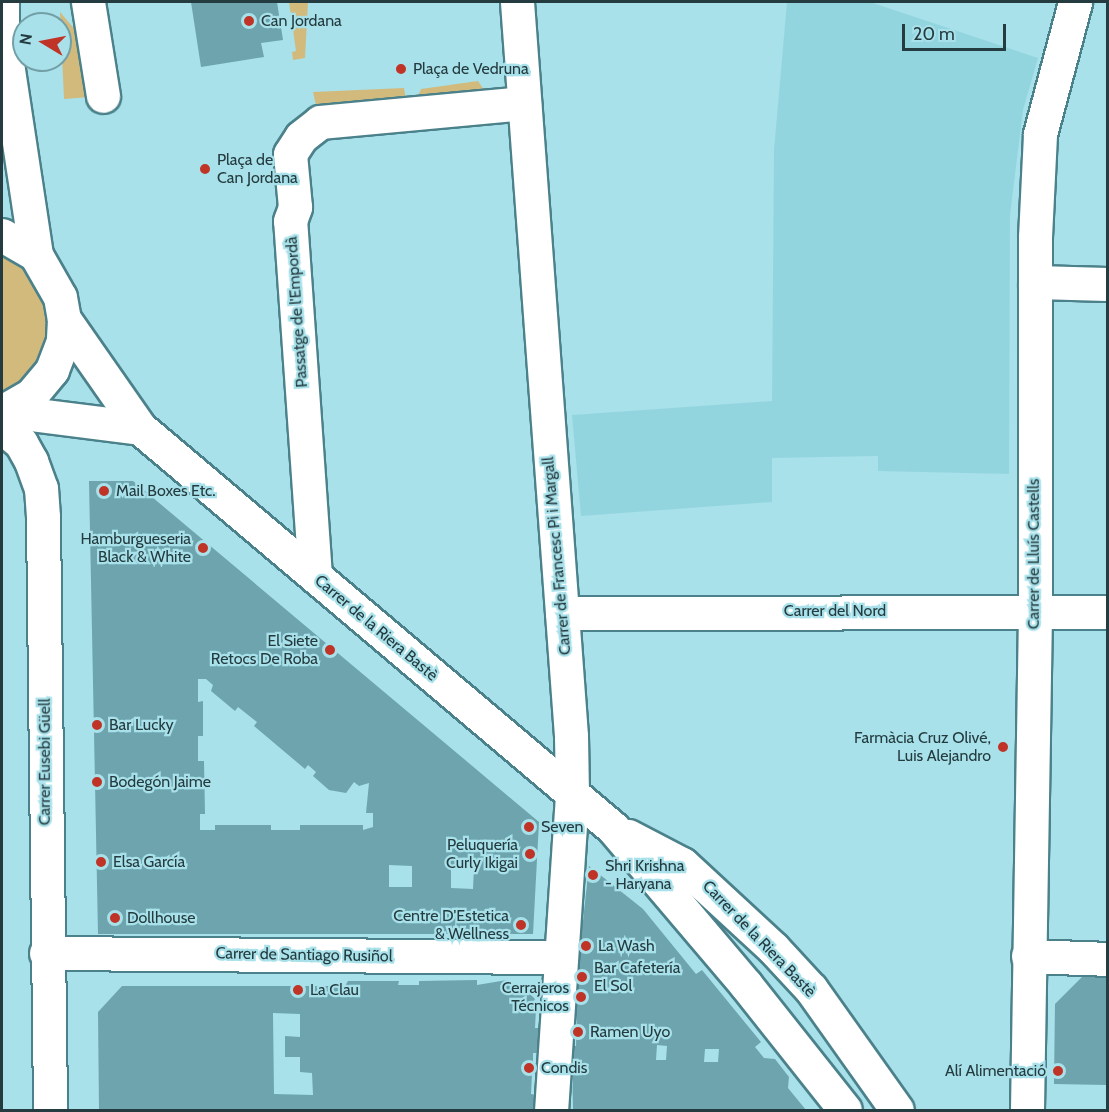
<!DOCTYPE html>
<meta charset="utf-8">
<style>
body{margin:0}
#map{position:relative;width:1109px;height:1112px;overflow:hidden;background:#a8e1ea;font-family:Cabin,sans-serif}
div>[style]{position:absolute}
[style*='--x']{left:calc(var(--x)*1px);top:calc(var(--y)*1px);width:calc(var(--w)*1px);rotate:calc(var(--a)*1deg)}
.built>*{inset:0;background:#93d5df}
.green>*{inset:0;background:#d2ba7d}
.building>*{inset:0;background:#6da4ad}
.roads{filter:drop-shadow(2px 0 #4b818a) drop-shadow(-2px 0 #4b818a) drop-shadow(0 2px #4b818a) drop-shadow(0 -2px #4b818a)}
.minor>*{height:33px;margin:-16.5px;padding:0 16.5px;transform-origin:16.5px;border-radius:16.5px;background:#fff}
.dots>*{width:16px;height:16px;translate:-50% -50%;box-sizing:border-box;border:3px solid #a8e1ea;border-radius:50%}
span{translate:-50% -50%;white-space:nowrap;text-align:center;line-height:1.15;-webkit-text-stroke:4.5px #a8e1ea;paint-order:stroke}
.poi-label{font-size:16px;color:#243b3f}
.left{translate:0 -50%;text-align:left}
.right{translate:-100% -50%;text-align:right}
.street-label{font-size:16px;color:#243b3f}
.frame{position:absolute;inset:0;border:3px solid #243b3f;pointer-events:none}
.north{position:absolute;left:12px;top:12px;width:60px;height:60px;box-sizing:border-box;background:#a8e1ea;border:2px solid #739fa6;border-radius:50%;rotate:280deg;font-size:16px;font-weight:700;line-height:24px;text-align:center;color:#243b3f}
.north::after{content:'';display:block;margin:auto;width:21px;height:27px;background:#c03327;clip-path:polygon(50% 0,100% 100%,50% 72%,0 100%)}
.scale{position:absolute;left:902px;top:24px;width:104px;height:27px;box-sizing:border-box;border:3px solid #243b3f;border-top:0;padding-left:8px;font-size:18px;line-height:21px;white-space:nowrap;color:#243b3f;-webkit-text-stroke:4px #a8e1ea;paint-order:stroke}
</style>
<div id="map">
<div class="built">
<i style="clip-path:polygon(787px 2px,870px 2px,1038px 58px,1023px 110px,1010px 215px,1009px 474px,878px 471px,878px 456px,772px 458px,772px 502px,581px 516px,572px 415px,772px 401px,774px 150px)"></i>
</div>
<div class="green">
<i style="clip-path:polygon(289px 2px,308px 2px,305px 58px,293px 60px,292px 52px,296px 51px)"></i>
<i style="clip-path:polygon(60px 12px,77px 32px,90px 97px,64px 99px)"></i>
<i style="clip-path:polygon(478px 81px,486px 93px,417px 99px,421px 89px)"></i>
<i style="clip-path:polygon(404px 88px,406px 100px,317px 110px,313px 92px)"></i>
<i style="clip-path:polygon(2px 249px,29px 270px,44px 298px,48px 329px,39px 360px,20px 385px,2px 395px)"></i>
</div>
<div class="building">
<i style="clip-path:polygon(191px 2px,277px 2px,283px 40px,261px 43px,264px 57px,201px 67px)"></i>
<i style="clip-path:polygon(evenodd,89px 481px,133px 481px,539px 822px,533px 934px,98px 934px,89px 481px,198px 679px,206px 679px,213px 685px,211px 691px,235px 711px,238px 707px,257px 722px,254px 726px,305px 769px,308px 765px,316px 772px,313px 776px,329px 790px,346px 793px,354px 782px,359px 786px,369px 783px,366px 813px,373px 813px,373px 827px,363px 830px,363px 825px,300px 825px,300px 830px,271px 830px,271px 825px,215px 825px,215px 830px,200px 830px,200px 814px,205px 814px,204px 761px,198px 761px,198px 736px,203px 736px,203px 701px,198px 702px,198px 679px,89px 481px,389px 865px,412px 866px,412px 887px,389px 887px,389px 865px,89px 481px,451px 865px,474px 866px,473px 889px,451px 888px,451px 865px)"></i>
<i style="clip-path:polygon(evenodd,589px 866px,643px 909px,696px 974px,702px 970px,761px 1042px,755px 1047px,764px 1058px,775px 1059px,789px 1077px,788px 1088px,806px 1110px,573px 1110px,572px 1046px,576px 1046px,578px 966px,589px 866px,657px 1045px,667px 1046px,666px 1060px,656px 1060px,657px 1045px,589px 866px,705px 1049px,719px 1049px,718px 1062px,704px 1062px,705px 1049px)"></i>
<i style="clip-path:polygon(1082px 977px,1107px 977px,1107px 1085px,1054px 1084px,1055px 1004px)"></i>
<i style="clip-path:polygon(evenodd,477px 980px,477px 985px,507px 980px,507px 985px,518px 990px,524px 988px,535px 999px,532px 1005px,536px 1009px,535px 1028px,541px 1028px,539px 1053px,533px 1053px,533px 1063px,538px 1063px,538px 1074px,532px 1073px,531px 1094px,537px 1095px,536px 1110px,99px 1110px,98px 1012px,122px 986px,345px 986px,348px 981px,399px 981px,398px 985px,419px 985px,419px 981px,477px 980px,273px 1013px,300px 1014px,300px 1037px,285px 1036px,285px 1057px,300px 1057px,300px 1072px,312px 1073px,313px 1095px,274px 1094px,273px 1013px)"></i>
</div>
<div class="roads">
<div class="minor">
<i style="--x:2;--y:2;--w:28;--a:90"></i>
<i style="--x:2;--y:30;--w:228;--a:81.4"></i>
<i style="--x:88;--y:2;--w:95;--a:80.9"></i>
<i style="--x:517;--y:2;--w:736;--a:85.79"></i>
<i style="--x:571;--y:736;--w:59;--a:89"></i>
<i style="--x:572;--y:795;--w:316;--a:93.8"></i>
<i style="--x:2;--y:235;--w:39;--a:30"></i>
<i style="--x:36;--y:255;--w:48;--a:60.3"></i>
<i style="--x:60;--y:297;--w:22;--a:80"></i>
<i style="--x:64;--y:319;--w:22;--a:93"></i>
<i style="--x:63;--y:341;--w:31;--a:111"></i>
<i style="--x:52;--y:370;--w:33;--a:130"></i>
<i style="--x:31;--y:395;--w:34;--a:150"></i>
<i style="--x:1035;--y:282;--w:73;--a:1.6"></i>
<i style="--x:64;--y:319;--w:133;--a:55.1"></i>
<i style="--x:140;--y:428;--w:619;--a:40.22"></i>
<i style="--x:613;--y:828;--w:206;--a:49.7"></i>
<i style="--x:746;--y:985;--w:159;--a:51.6"></i>
<i style="--x:6;--y:411;--w:135;--a:7.2"></i>
<i style="--x:2;--y:427;--w:25;--a:40"></i>
<i style="--x:21;--y:443;--w:21;--a:61"></i>
<i style="--x:31;--y:461;--w:29;--a:70"></i>
<i style="--x:41;--y:488;--w:29;--a:86"></i>
<i style="--x:43;--y:517;--w:593;--a:89.32"></i>
<i style="--x:315;--y:576;--w:356;--a:-94"></i>
<i style="--x:290;--y:221;--w:15;--a:-70"></i>
<i style="--x:295;--y:207;--w:53;--a:-95.4"></i>
<i style="--x:290;--y:154;--w:20;--a:-57"></i>
<i style="--x:301;--y:137;--w:24;--a:-38"></i>
<i style="--x:320;--y:122;--w:205;--a:-5.3"></i>
<i style="--x:562;--y:613;--w:546;--a:-0.1"></i>
<i style="--x:628;--y:836;--w:61;--a:27.4"></i>
<i style="--x:682;--y:864;--w:124;--a:42.7"></i>
<i style="--x:773;--y:948;--w:56;--a:47.2"></i>
<i style="--x:811;--y:989;--w:148;--a:54.6"></i>
<i style="--x:46;--y:953;--w:515;--a:0.45"></i>
<i style="--x:1028;--y:956;--w:80;--a:2.1"></i>
<i style="--x:1027;--y:1110;--w:500;--a:-89.08"></i>
<i style="--x:1035;--y:610;--w:373;--a:-90"></i>
<i style="--x:1035;--y:237;--w:103;--a:-87.2"></i>
<i style="--x:1040;--y:134;--w:137;--a:-75.1"></i>
</div>
</div>
<div class="dots">
<i style="left:249px;top:21px;background:#c03327"></i>
<i style="left:401px;top:69px;background:#c03327"></i>
<i style="left:205px;top:169px;background:#c03327"></i>
<i style="left:104px;top:491px;background:#c03327"></i>
<i style="left:203px;top:548px;background:#c03327"></i>
<i style="left:330px;top:650px;background:#c03327"></i>
<i style="left:97px;top:725px;background:#c03327"></i>
<i style="left:1003px;top:747px;background:#c03327"></i>
<i style="left:97px;top:782px;background:#c03327"></i>
<i style="left:529px;top:827px;background:#c03327"></i>
<i style="left:530px;top:854px;background:#c03327"></i>
<i style="left:101px;top:862px;background:#c03327"></i>
<i style="left:593px;top:875px;background:#c03327"></i>
<i style="left:115px;top:918px;background:#c03327"></i>
<i style="left:521px;top:925px;background:#c03327"></i>
<i style="left:586px;top:946px;background:#c03327"></i>
<i style="left:582px;top:977px;background:#c03327"></i>
<i style="left:298px;top:990px;background:#c03327"></i>
<i style="left:581px;top:997px;background:#c03327"></i>
<i style="left:578px;top:1032px;background:#c03327"></i>
<i style="left:529px;top:1068px;background:#c03327"></i>
<i style="left:1058px;top:1071px;background:#c03327"></i>
</div>
<div class="poi-label">
<span class="left" style="left:261px;top:21px">Can Jordana</span>
<span class="left" style="left:413px;top:69px">Plaça de Vedruna</span>
<span class="left" style="left:217px;top:169px">Plaça de<br>Can Jordana</span>
<span class="left" style="left:116px;top:491px">Mail Boxes Etc.</span>
<span class="right" style="left:191px;top:548px">Hamburgueseria<br>Black &amp; White</span>
<span class="right" style="left:318px;top:650px">El Siete<br>Retocs De Roba</span>
<span class="left" style="left:109px;top:725px">Bar Lucky</span>
<span class="right" style="left:991px;top:747px">Farmàcia Cruz Olivé,<br>Luis Alejandro</span>
<span class="left" style="left:109px;top:782px">Bodegón Jaime</span>
<span class="left" style="left:541px;top:827px">Seven</span>
<span class="right" style="left:518px;top:854px">Peluquería<br>Curly Ikigai</span>
<span class="left" style="left:113px;top:862px">Elsa García</span>
<span class="left" style="left:605px;top:875px">Shri Krishna<br>- Haryana</span>
<span class="right" style="left:509px;top:925px">Centre D'Estetica<br>&amp; Wellness</span>
<span class="left" style="left:127px;top:918px">Dollhouse</span>
<span class="left" style="left:598px;top:946px">La Wash</span>
<span class="left" style="left:594px;top:977px">Bar Cafetería<br>El Sol</span>
<span class="right" style="left:569px;top:997px">Cerrajeros<br>Técnicos</span>
<span class="left" style="left:310px;top:990px">La Clau</span>
<span class="left" style="left:590px;top:1032px">Ramen Uyo</span>
<span class="left" style="left:541px;top:1068px">Condis</span>
<span class="right" style="left:1046px;top:1071px">Alí Alimentació</span>
</div>
<div class="street-label">
<span style="left:297px;top:312px;rotate:-94deg">Passatge de l'Empordà</span>
<span style="left:1034px;top:554px;rotate:-90deg">Carrer de Lluís Castells</span>
<span style="left:557px;top:556px;rotate:-95deg">Carrer de Francesc Pi i Margall</span>
<span style="left:835px;top:611px">Carrer del Nord</span>
<span style="left:376px;top:628px;rotate:40deg">Carrer de la Riera Bastè</span>
<span style="left:45px;top:762px;rotate:-90deg">Carrer Eusebi Güell</span>
<span style="left:759px;top:939px;rotate:46deg">Carrer de la Riera Bastè</span>
<span style="left:304px;top:955px;rotate:1deg">Carrer de Santiago Rusiñol</span>
</div>
<div class="frame"></div>
<div class="north">N</div>
<div class="scale">20 m</div>
</div>
